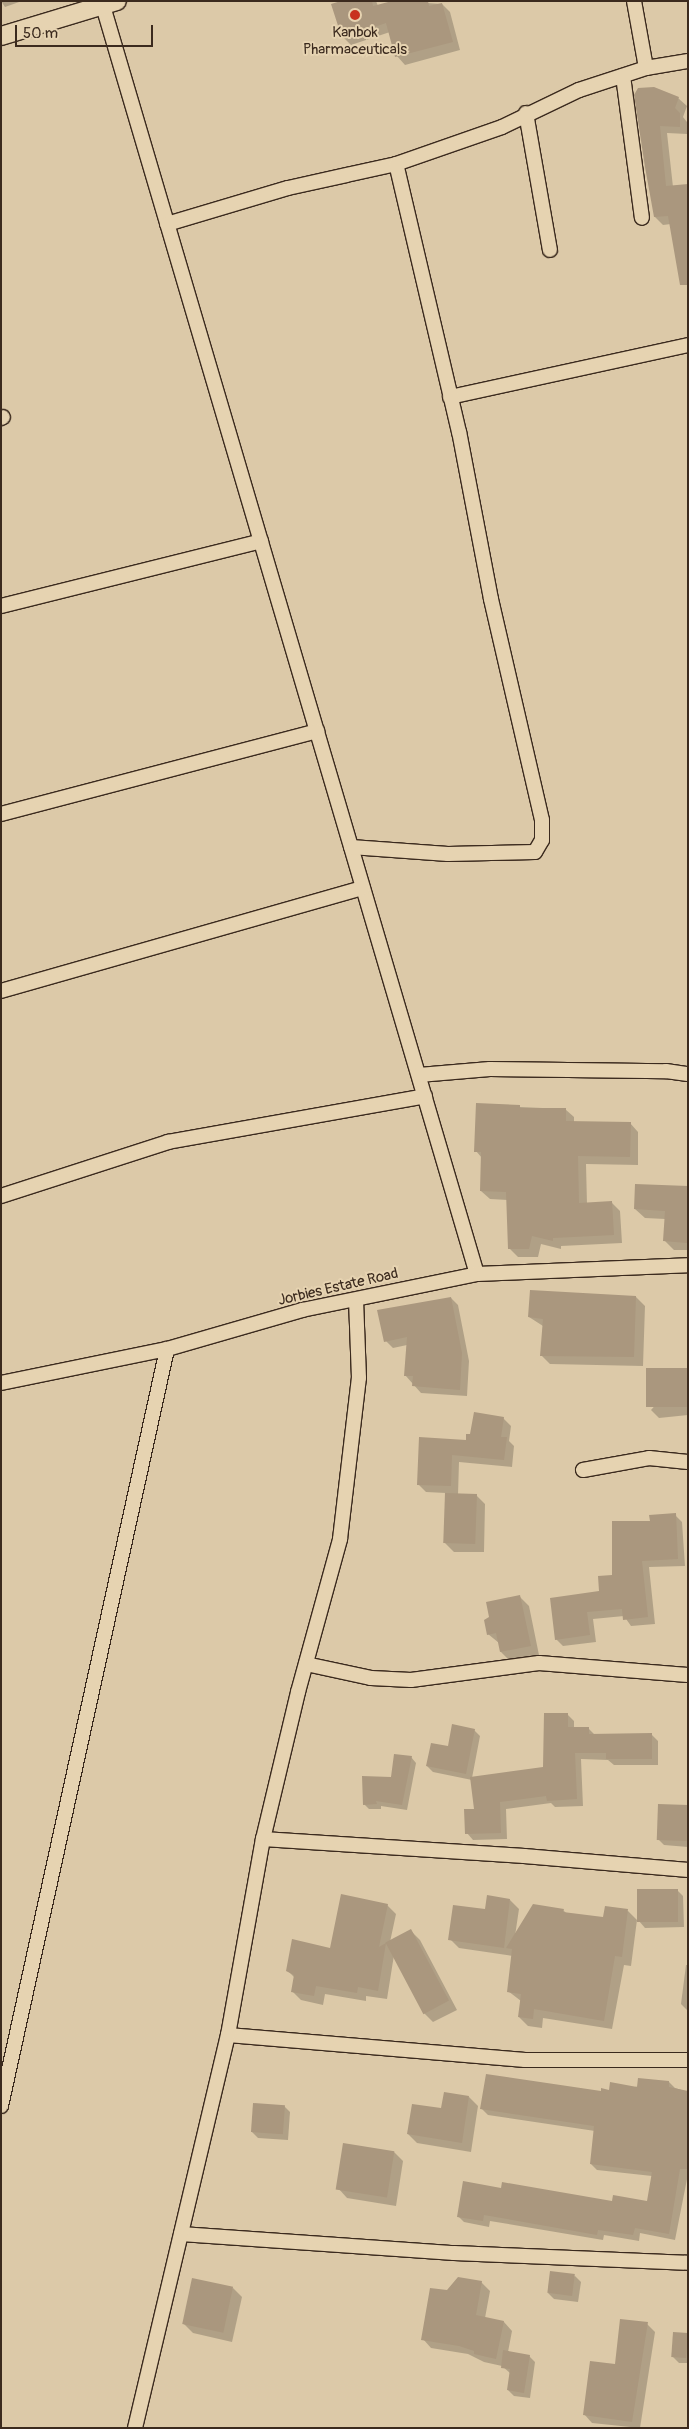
<!DOCTYPE html>
<style>
body{margin:0}
#map{position:relative;width:689px;height:2429px;overflow:hidden;background:#dcc9a8;font-family:Pangolin,sans-serif}
div>[style]{position:absolute}
[style*='--x']{left:calc(var(--x)*1px);top:calc(var(--y)*1px);width:calc(var(--w)*1px);rotate:calc(var(--a)*1deg)}
.shadow>*{inset:0;background:#0003}
.building>*{inset:0;background:#aa977e;transform-origin:0 0}
.roads{filter:drop-shadow(1px 0 #3b2a1e) drop-shadow(-1px 0 #3b2a1e) drop-shadow(0 1px #3b2a1e) drop-shadow(0 -1px #3b2a1e)}
.minor>*{height:14px;margin:-7px;padding:0 7px;transform-origin:7px;border-radius:7px;background:#e6d3b1}
.tertiary>*{height:18px;margin:-9px;padding:0 9px;transform-origin:9px;border-radius:9px;background:#e6d3b1}
.dots>*{width:14px;height:14px;translate:-50% -50%;box-sizing:border-box;border:2px solid #e6d3b1;border-radius:50%}
span{translate:-50% -50%;white-space:nowrap;text-align:center;line-height:1.15;-webkit-text-stroke:4px #e6d3b1;paint-order:stroke}
.poi-label{font-size:15px;color:#3b2a1e}
.street-label{font-size:15px;color:#3b2a1e}
.frame{position:absolute;inset:0;border:2px solid #3b2a1e;pointer-events:none}
.scale{position:absolute;left:15px;top:25px;width:138px;height:22px;box-sizing:border-box;border:2px solid #3b2a1e;border-top:0;padding-left:6px;font-size:15px;line-height:18px;white-space:nowrap;color:#3b2a1e;-webkit-text-stroke:4px #e6d3b1;paint-order:stroke}
</style>
<div id="map">
<div class="shadow">
<i style="clip-path:polygon(1px 1px,22px 1px,5px 7px)"></i>
<i style="clip-path:polygon(345px 1px,376px 1px,378px 6px,396px 1px,442px 4px,450px 12px,460px 50px,405px 65px,397px 56px,390px 32px,351px 45px,343px 37px)"></i>
<i style="clip-path:polygon(636px 95px,678px 98px,687px 106px,683px 117px,687px 122px,687px 134px,667px 133px,673px 187px,671px 224px,663px 225px,655px 217px)"></i>
<i style="clip-path:polygon(520px 1107px,565px 1109px,574px 1117px,574px 1122px,630px 1123px,638px 1132px,638px 1165px,586px 1164px,587px 1204px,612px 1203px,620px 1211px,622px 1243px,561px 1246px,561px 1249px,541px 1244px,538px 1257px,518px 1257px,510px 1249px,508px 1200px,490px 1199px,481px 1191px,482px 1158px,476px 1151px)"></i>
<i style="clip-path:polygon(688px 1188px,688px 1250px,674px 1250px,665px 1241px,665px 1219px,645px 1218px,635px 1209px)"></i>
<i style="clip-path:polygon(636px 1297px,645px 1306px,643px 1366px,550px 1364px,541px 1355px,543px 1326px,529px 1317px)"></i>
<i style="clip-path:polygon(451px 1298px,458px 1305px,469px 1361px,467px 1396px,421px 1393px,405px 1375px,407px 1345px,393px 1348px,386px 1341px)"></i>
<i style="clip-path:polygon(688px 1369px,688px 1415px,659px 1418px,651px 1410px)"></i>
<i style="clip-path:polygon(503px 1418px,511px 1426px,509px 1441px,514px 1446px,512px 1467px,459px 1462px,458px 1495px,476px 1495px,485px 1504px,484px 1552px,454px 1552px,445px 1543px,446px 1493px,426px 1492px,418px 1484px,471px 1435px)"></i>
<i style="clip-path:polygon(675px 1515px,682px 1522px,685px 1566px,649px 1567px,655px 1624px,631px 1626px,624px 1616px,593px 1619px,596px 1642px,563px 1646px,556px 1639px,613px 1576px)"></i>
<i style="clip-path:polygon(520px 1597px,529px 1606px,539px 1655px,510px 1661px,501px 1652px,499px 1643px,488px 1634px)"></i>
<i style="clip-path:polygon(567px 1714px,574px 1721px,574px 1728px,589px 1729px,595px 1735px,651px 1734px,658px 1741px,658px 1765px,614px 1765px,608px 1760px,581px 1759px,583px 1806px,555px 1807px,551px 1803px,506px 1809px,507px 1839px,473px 1840px,467px 1833px,476px 1810px,472px 1780px,433px 1772px,427px 1766px,474px 1730px,480px 1736px,472px 1778px,544px 1769px)"></i>
<i style="clip-path:polygon(411px 1757px,416px 1763px,407px 1810px,381px 1806px,381px 1809px,369px 1809px,364px 1804px)"></i>
<i style="clip-path:polygon(688px 1807px,688px 1847px,664px 1845px,658px 1839px)"></i>
<i style="clip-path:polygon(677px 1890px,683px 1896px,684px 1927px,645px 1928px,639px 1921px)"></i>
<i style="clip-path:polygon(510px 1900px,519px 1909px,515px 1936px,563px 1910px,567px 1914px,604px 1919px,628px 1911px,637px 1920px,631px 1966px,624px 1965px,612px 2029px,543px 2018px,542px 2028px,528px 2026px,519px 2017px,521px 2001px,508px 1991px,513px 1956px,459px 1948px,450px 1939px,486px 1911px)"></i>
<i style="clip-path:polygon(387px 1905px,396px 1914px,390px 1942px,411px 1931px,420px 1940px,457px 2010px,433px 2022px,424px 2013px,394px 1955px,387px 1999px,366px 1996px,366px 2001px,325px 1994px,323px 2005px,301px 2000px,292px 1991px,295px 1978px,287px 1970px,331px 1949px)"></i>
<i style="clip-path:polygon(686px 1965px,688px 1965px,688px 2011px,681px 2004px)"></i>
<i style="clip-path:polygon(669px 2082px,675px 2088px,688px 2092px,688px 2174px,675px 2240px,640px 2233px,639px 2241px,604px 2235px,603px 2240px,490px 2221px,489px 2227px,464px 2222px,458px 2216px,502px 2189px,613px 2202px,648px 2202px,652px 2176px,597px 2170px,591px 2164px,595px 2131px,488px 2115px,482px 2109px)"></i>
<i style="clip-path:polygon(469px 2097px,478px 2106px,471px 2152px,417px 2143px,408px 2134px,442px 2110px)"></i>
<i style="clip-path:polygon(284px 2106px,290px 2112px,288px 2140px,258px 2138px,252px 2132px)"></i>
<i style="clip-path:polygon(394px 2152px,403px 2161px,396px 2206px,347px 2198px,338px 2188px)"></i>
<i style="clip-path:polygon(575px 2276px,581px 2282px,578px 2302px,554px 2299px,548px 2293px)"></i>
<i style="clip-path:polygon(481px 2282px,490px 2291px,485px 2318px,504px 2322px,512px 2331px,508px 2352px,529px 2356px,535px 2362px,530px 2398px,514px 2396px,508px 2390px,511px 2374px,502px 2366px,484px 2362px,468px 2354px,431px 2348px,423px 2339px,448px 2292px)"></i>
<i style="clip-path:polygon(233px 2288px,242px 2297px,232px 2342px,193px 2333px,184px 2324px)"></i>
<i style="clip-path:polygon(647px 2324px,655px 2332px,640px 2428px,592px 2423px,584px 2414px)"></i>
<i style="clip-path:polygon(688px 2334px,688px 2363px,679px 2363px,673px 2357px)"></i>
</div>
<div class="building">
<i style="clip-path:polygon(341px 1px,372px 1px,373px 6px,392px 1px,428px 1px,429px 6px,442px 3px,453px 42px,395px 57px,386px 23px,342px 38px,331px 4px)"></i>
<i style="clip-path:polygon(654px 87px,679px 97px,675px 108px,680px 113px,680px 127px,660px 126px,666px 186px,688px 184px,688px 285px,680px 285px,668px 216px,654px 217px,645px 167px,634px 95px,638px 88px)"></i>
<i style="clip-path:polygon(476px 1103px,520px 1105px,520px 1108px,566px 1108px,566px 1121px,631px 1122px,630px 1157px,578px 1156px,579px 1203px,612px 1201px,614px 1235px,553px 1238px,553px 1241px,532px 1236px,529px 1249px,508px 1249px,506px 1192px,480px 1191px,481px 1152px,474px 1152px)"></i>
<i style="clip-path:polygon(635px 1184px,688px 1186px,687px 1243px,663px 1241px,665px 1211px,634px 1209px)"></i>
<i style="clip-path:polygon(530px 1290px,636px 1296px,634px 1357px,540px 1356px,543px 1319px,528px 1317px)"></i>
<i style="clip-path:polygon(451px 1297px,462px 1353px,460px 1390px,412px 1386px,413px 1376px,404px 1376px,407px 1337px,384px 1342px,377px 1310px)"></i>
<i style="left:688px;top:1368px;width:39px;height:42px;rotate:90deg"></i>
<i style="clip-path:polygon(474px 1412px,504px 1417px,501px 1437px,507px 1437px,504px 1460px,452px 1455px,451px 1486px,417px 1485px,419px 1437px,466px 1440px,466px 1434px,470px 1434px)"></i>
<i style="left:445px;top:1493px;width:32px;height:50px;rotate:2deg"></i>
<i style="clip-path:polygon(676px 1513px,678px 1559px,642px 1561px,648px 1617px,623px 1620px,622px 1609px,587px 1612px,590px 1635px,555px 1640px,550px 1598px,599px 1591px,598px 1576px,612px 1575px,612px 1521px,650px 1521px,649px 1515px)"></i>
<i style="clip-path:polygon(520px 1595px,531px 1646px,500px 1652px,496px 1633px,487px 1635px,484px 1620px,489px 1617px,486px 1602px)"></i>
<i style="clip-path:polygon(544px 1713px,568px 1713px,568px 1727px,589px 1727px,589px 1734px,652px 1733px,652px 1759px,606px 1759px,606px 1753px,575px 1753px,577px 1799px,547px 1801px,546px 1796px,500px 1802px,501px 1833px,465px 1834px,464px 1809px,474px 1809px,470px 1777px,543px 1767px)"></i>
<i style="clip-path:polygon(452px 1724px,475px 1729px,466px 1774px,426px 1766px,431px 1743px,448px 1746px)"></i>
<i style="clip-path:polygon(394px 1754px,412px 1756px,402px 1805px,376px 1801px,377px 1804px,363px 1805px,362px 1776px,391px 1777px)"></i>
<i style="left:658px;top:1804px;width:30px;height:36px;rotate:2deg"></i>
<i style="left:637px;top:1889px;width:41px;height:33px"></i>
<i style="clip-path:polygon(341px 1894px,388px 1904px,379px 1947px,386px 1943px,378px 1991px,358px 1987px,357px 1993px,316px 1986px,314px 1996px,291px 1992px,294px 1975px,286px 1971px,292px 1939px,330px 1948px)"></i>
<i style="clip-path:polygon(487px 1895px,510px 1899px,504px 1948px,448px 1940px,453px 1905px,485px 1909px)"></i>
<i style="clip-path:polygon(533px 1904px,564px 1909px,563px 1912px,603px 1917px,605px 1906px,628px 1909px,622px 1957px,615px 1956px,604px 2021px,534px 2009px,533px 2019px,518px 2017px,521px 1994px,507px 1992px,512px 1949px,506px 1948px)"></i>
<i style="left:411px;top:1929px;width:81px;height:29px;rotate:62deg"></i>
<i style="clip-path:polygon(486px 2074px,601px 2091px,601px 2088px,609px 2090px,610px 2082px,637px 2087px,638px 2078px,669px 2081px,669px 2087px,688px 2091px,688px 2169px,680px 2169px,669px 2234px,635px 2228px,633px 2235px,598px 2230px,597px 2235px,484px 2215px,483px 2221px,457px 2217px,463px 2181px,501px 2188px,502px 2182px,612px 2201px,613px 2195px,647px 2201px,652px 2172px,590px 2164px,594px 2126px,480px 2109px)"></i>
<i style="clip-path:polygon(444px 2092px,469px 2096px,462px 2143px,407px 2134px,412px 2104px,441px 2108px)"></i>
<i style="left:253px;top:2103px;width:32px;height:29px;rotate:4deg"></i>
<i style="left:343px;top:2143px;width:52px;height:47px;rotate:9deg"></i>
<i style="left:550px;top:2271px;width:25px;height:22px;rotate:7deg"></i>
<i style="clip-path:polygon(458px 2277px,482px 2281px,476px 2315px,504px 2321px,496px 2359px,474px 2354px,474px 2351px,459px 2346px,421px 2340px,430px 2288px,447px 2290px)"></i>
<i style="left:192px;top:2278px;width:42px;height:47px;rotate:12deg"></i>
<i style="clip-path:polygon(620px 2319px,648px 2322px,632px 2422px,583px 2415px,590px 2361px,615px 2364px)"></i>
<i style="left:673px;top:2332px;width:15px;height:25px;rotate:4deg"></i>
<i style="clip-path:polygon(503px 2350px,530px 2355px,524px 2393px,507px 2390px,510px 2369px,501px 2368px)"></i>
</div>
<div class="roads">
<div class="minor">
<i style="--x:634;--y:1;--w:68;--a:79.8"></i>
<i style="--x:103;--y:6;--w:1322;--a:73.57"></i>
<i style="--x:623;--y:76;--w:143;--a:82.4"></i>
<i style="--x:526;--y:113;--w:139;--a:80.1"></i>
<i style="--x:167;--y:224;--w:126;--a:-16.6"></i>
<i style="--x:288;--y:188;--w:111;--a:-12.5"></i>
<i style="--x:396;--y:164;--w:112;--a:-19.2"></i>
<i style="--x:502;--y:127;--w:85;--a:-25.7"></i>
<i style="--x:579;--y:90;--w:71;--a:-18.2"></i>
<i style="--x:646;--y:68;--w:43;--a:-9.5"></i>
<i style="--x:450;--y:397;--w:244;--a:-12.3"></i>
<i style="--x:1;--y:418;--w:2;--a:-27"></i>
<i style="--x:1;--y:606;--w:268;--a:-14"></i>
<i style="--x:1;--y:814;--w:327;--a:-14.7"></i>
<i style="--x:351;--y:847;--w:97;--a:4.1"></i>
<i style="--x:448;--y:854;--w:87;--a:-1.3"></i>
<i style="--x:535;--y:852;--w:14;--a:-60"></i>
<i style="--x:542;--y:840;--w:20;--a:-90"></i>
<i style="--x:542;--y:820;--w:227;--a:-103"></i>
<i style="--x:491;--y:599;--w:170;--a:-100.8"></i>
<i style="--x:459;--y:432;--w:275;--a:-103.2"></i>
<i style="--x:1;--y:991;--w:376;--a:-15.9"></i>
<i style="--x:419;--y:1075;--w:71;--a:-4.8"></i>
<i style="--x:490;--y:1069;--w:176;--a:0.7"></i>
<i style="--x:666;--y:1071;--w:22;--a:8"></i>
<i style="--x:1;--y:1196;--w:176;--a:-17.9"></i>
<i style="--x:168;--y:1142;--w:261;--a:-10.1"></i>
<i style="--x:1;--y:1383;--w:169;--a:-11.6"></i>
<i style="--x:167;--y:1349;--w:141;--a:-16.1"></i>
<i style="--x:302;--y:1310;--w:179;--a:-11.6"></i>
<i style="--x:477;--y:1274;--w:211;--a:-2.4"></i>
<i style="--x:583;--y:1470;--w:67;--a:-10.3"></i>
<i style="--x:649;--y:1458;--w:39;--a:6"></i>
<i style="--x:306;--y:1664;--w:66;--a:12.2"></i>
<i style="--x:371;--y:1678;--w:40;--a:2.9"></i>
<i style="--x:411;--y:1680;--w:129;--a:-7.6"></i>
<i style="--x:539;--y:1663;--w:149;--a:4.6"></i>
<i style="--x:263;--y:1839;--w:262;--a:3.7"></i>
<i style="--x:524;--y:1856;--w:165;--a:4.9"></i>
<i style="--x:228;--y:2035;--w:298;--a:4.8"></i>
<i style="--x:525;--y:2060;--w:163;--a:0"></i>
<i style="--x:1;--y:2106;--w:775;--a:-77.63"></i>
<i style="--x:181;--y:2234;--w:274;--a:4"></i>
<i style="--x:454;--y:2253;--w:234;--a:2.4"></i>
<i style="--x:135;--y:2428;--w:404;--a:-76.7"></i>
<i style="--x:228;--y:2035;--w:199;--a:-79.9"></i>
<i style="--x:263;--y:1839;--w:151;--a:-76.6"></i>
<i style="--x:298;--y:1692;--w:159;--a:-74.6"></i>
<i style="--x:340;--y:1539;--w:162;--a:-83.3"></i>
<i style="--x:359;--y:1378;--w:78;--a:-92.2"></i>
</div>
<div class="tertiary">
<i style="--x:1;--y:36;--w:121;--a:-16.8"></i>
</div>
</div>
<div class="dots">
<i style="left:355px;top:15px;background:#c8321e"></i>
</div>
<div class="poi-label">
<span style="left:355px;top:41px">Kanbok<br>Pharmaceuticals</span>
</div>
<div class="street-label">
<span style="left:338px;top:1287px;rotate:-13deg">Jorbies Estate Road</span>
</div>
<div class="frame"></div>
<div class="scale">50 m</div>
</div>
